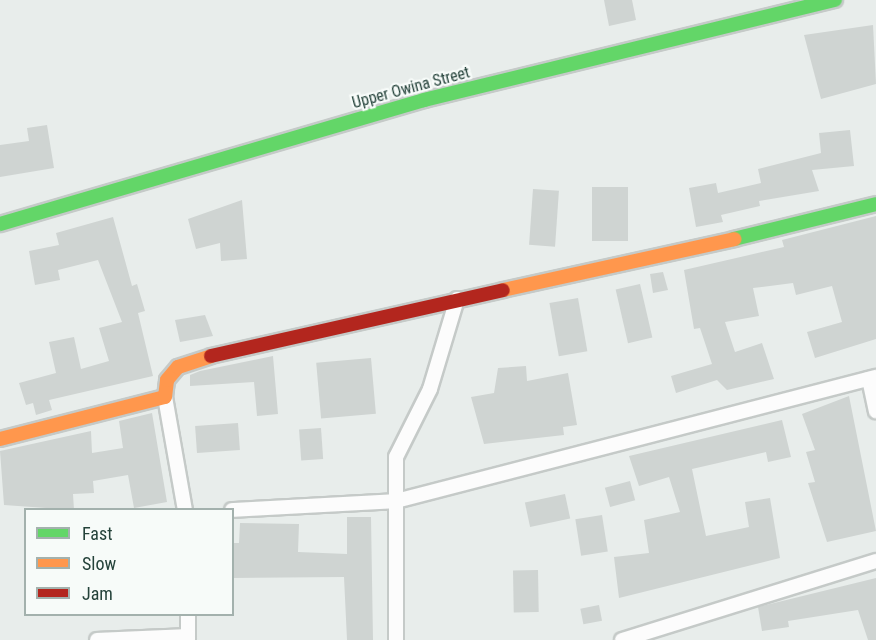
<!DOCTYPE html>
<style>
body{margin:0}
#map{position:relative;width:876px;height:640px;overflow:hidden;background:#e8edeb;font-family:"Roboto Condensed",sans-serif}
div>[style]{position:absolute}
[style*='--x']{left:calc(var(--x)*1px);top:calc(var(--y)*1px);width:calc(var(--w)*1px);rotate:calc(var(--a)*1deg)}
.building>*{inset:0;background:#cfd4d2;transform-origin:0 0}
.roads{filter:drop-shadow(2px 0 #c5cac8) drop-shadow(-2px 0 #c5cac8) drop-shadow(0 2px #c5cac8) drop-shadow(0 -2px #c5cac8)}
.street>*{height:14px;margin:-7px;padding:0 7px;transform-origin:7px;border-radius:7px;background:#fcfcfc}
.fast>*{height:14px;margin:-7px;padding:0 7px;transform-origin:7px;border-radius:7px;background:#63d668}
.slow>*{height:14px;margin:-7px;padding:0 7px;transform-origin:7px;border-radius:7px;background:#ff974d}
.jam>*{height:14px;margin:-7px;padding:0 7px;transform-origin:7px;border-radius:7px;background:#b3261e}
span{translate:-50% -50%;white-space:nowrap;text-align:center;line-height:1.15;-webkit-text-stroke:4.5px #f7fbf9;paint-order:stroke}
.street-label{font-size:16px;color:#24423a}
.legend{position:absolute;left:24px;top:508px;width:210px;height:108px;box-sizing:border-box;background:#f7fbf9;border:2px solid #a3b1ad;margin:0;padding:8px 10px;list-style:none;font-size:18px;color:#24423a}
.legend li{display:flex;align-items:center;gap:12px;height:30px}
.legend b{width:30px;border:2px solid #a3b1ad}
</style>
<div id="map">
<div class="building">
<i style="clip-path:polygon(604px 0,632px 0,636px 20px,609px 26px)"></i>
<i style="clip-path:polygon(873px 25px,876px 84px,821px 99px,804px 35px)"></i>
<i style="clip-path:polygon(47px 125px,54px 168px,0 177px,0 145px,29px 141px,27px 128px)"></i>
<i style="clip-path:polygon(850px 130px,854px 166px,812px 170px,819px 191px,759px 201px,760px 206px,721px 215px,723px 222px,696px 227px,689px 188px,716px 183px,718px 193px,761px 183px,758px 169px,821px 153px,819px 133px)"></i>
<i style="left:592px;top:187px;width:36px;height:54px"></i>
<i style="left:533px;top:189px;width:26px;height:56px;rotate:4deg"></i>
<i style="clip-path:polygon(242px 200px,247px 259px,221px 261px,220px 243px,196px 249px,188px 219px)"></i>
<i style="clip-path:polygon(876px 216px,876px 339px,815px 358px,807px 332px,842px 322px,832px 286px,796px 295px,793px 283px,753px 288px,759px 316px,725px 322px,735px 352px,762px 343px,774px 379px,727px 390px,717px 380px,676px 393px,671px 376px,712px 364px,700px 328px,694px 329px,684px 270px,784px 247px,782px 240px)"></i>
<i style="clip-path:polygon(113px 217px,132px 286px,137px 284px,145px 311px,138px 313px,153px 376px,49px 400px,52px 410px,36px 415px,33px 403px,26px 405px,19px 383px,56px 373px,49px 342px,74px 337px,81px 369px,109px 361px,99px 328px,122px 322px,98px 260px,58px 270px,60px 280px,35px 285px,29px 251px,59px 245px,56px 233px)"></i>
<i style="clip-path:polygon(663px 272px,668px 290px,653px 293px,650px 274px)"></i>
<i style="left:640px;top:284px;width:55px;height:25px;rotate:77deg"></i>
<i style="left:578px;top:298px;width:54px;height:29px;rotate:80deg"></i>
<i style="clip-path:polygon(205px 315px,213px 336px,180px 342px,175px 320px)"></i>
<i style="clip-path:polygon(273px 356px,278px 414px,257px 416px,254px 382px,190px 386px,190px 375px,200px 371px)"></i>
<i style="left:371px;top:358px;width:56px;height:55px;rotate:85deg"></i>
<i style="clip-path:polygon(526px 366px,527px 381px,568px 373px,577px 425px,563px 427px,564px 435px,484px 444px,471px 397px,494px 393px,498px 368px)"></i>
<i style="clip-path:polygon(849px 396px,876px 531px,827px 542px,808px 483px,815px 482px,806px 452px,815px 450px,802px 414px)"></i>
<i style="clip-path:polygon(152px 413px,167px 502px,134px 508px,128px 475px,93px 481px,94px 493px,73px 494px,74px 510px,4px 505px,0 451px,91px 431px,92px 453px,123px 448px,119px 421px)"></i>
<i style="clip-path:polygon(782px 420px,791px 457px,768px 462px,766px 452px,692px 469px,706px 536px,749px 527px,745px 502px,770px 498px,780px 558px,619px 598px,614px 557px,649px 553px,644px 520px,680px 512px,669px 477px,639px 486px,629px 456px)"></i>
<i style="left:238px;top:423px;width:27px;height:43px;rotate:86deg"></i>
<i style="left:321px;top:428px;width:31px;height:22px;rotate:86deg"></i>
<i style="left:630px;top:481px;width:20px;height:26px;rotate:75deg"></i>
<i style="left:565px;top:494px;width:25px;height:41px;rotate:78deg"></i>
<i style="left:602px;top:515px;width:37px;height:27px;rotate:81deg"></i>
<i style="clip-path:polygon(347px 517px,371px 517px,373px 640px,347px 640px,344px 577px,232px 578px,232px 543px,239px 543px,240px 523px,299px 524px,298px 552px,347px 554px)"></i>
<i style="left:538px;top:570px;width:42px;height:25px;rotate:89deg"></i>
<i style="clip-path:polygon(876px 578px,876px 640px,868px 640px,858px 610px,788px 621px,789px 627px,762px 631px,758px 607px)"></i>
<i style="left:599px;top:605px;width:16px;height:19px;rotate:79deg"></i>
</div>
<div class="roads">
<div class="street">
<i style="--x:869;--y:379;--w:33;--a:78"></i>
<i style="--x:165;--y:397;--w:115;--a:80"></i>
<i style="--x:232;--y:510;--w:164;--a:-3.1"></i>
<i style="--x:396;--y:501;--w:496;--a:-14.5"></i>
<i style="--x:188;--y:614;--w:26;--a:90"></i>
<i style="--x:97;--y:640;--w:91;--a:-2.5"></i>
<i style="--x:396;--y:640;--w:183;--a:-90"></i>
<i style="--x:396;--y:457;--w:76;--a:-63.4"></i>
<i style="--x:430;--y:389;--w:94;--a:-73.3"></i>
<i style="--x:622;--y:640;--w:266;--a:-17.3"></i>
</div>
<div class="fast">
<i style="--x:0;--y:224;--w:442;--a:-16.3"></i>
<i style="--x:424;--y:100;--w:423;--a:-13.7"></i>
<i style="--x:734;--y:239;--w:146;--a:-13.8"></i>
</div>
<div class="slow">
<i style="--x:503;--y:290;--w:237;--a:-12.4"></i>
<i style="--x:0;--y:439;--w:170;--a:-14.3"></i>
<i style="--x:165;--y:397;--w:17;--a:-83"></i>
<i style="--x:167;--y:380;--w:17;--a:-50"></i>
<i style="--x:178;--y:367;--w:35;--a:-18"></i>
</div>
<div class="jam">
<i style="--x:211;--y:356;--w:299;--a:-12.7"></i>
</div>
</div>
<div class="street-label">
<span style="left:411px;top:88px;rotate:-15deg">Upper Owina Street</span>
</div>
<ul class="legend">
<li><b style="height:8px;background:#63d668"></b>Fast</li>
<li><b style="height:8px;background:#ff974d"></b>Slow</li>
<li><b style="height:8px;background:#b3261e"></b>Jam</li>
</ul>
</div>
